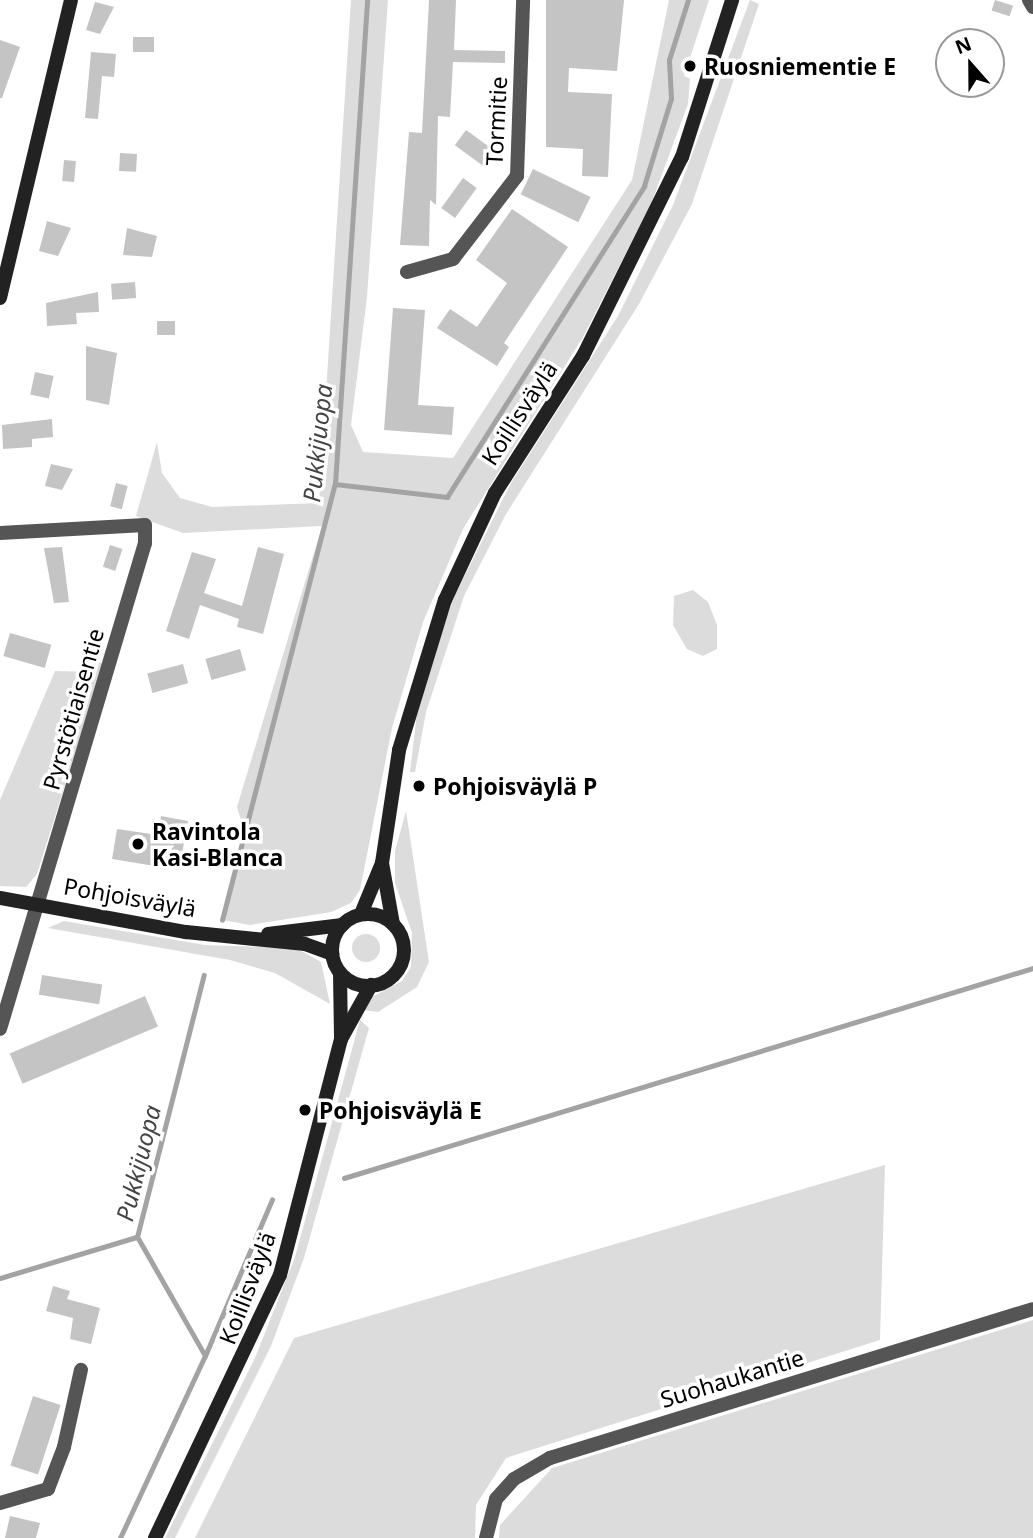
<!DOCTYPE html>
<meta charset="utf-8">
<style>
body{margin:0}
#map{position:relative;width:1033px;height:1538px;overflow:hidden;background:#fff;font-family:"Noto Sans",sans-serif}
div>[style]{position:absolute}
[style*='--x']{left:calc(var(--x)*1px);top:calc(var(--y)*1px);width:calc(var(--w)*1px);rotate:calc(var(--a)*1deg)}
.green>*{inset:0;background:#dcdcdc}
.round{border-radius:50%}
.stream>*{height:4.5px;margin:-2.25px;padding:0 2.25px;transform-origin:2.25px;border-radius:2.25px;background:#a3a3a3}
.building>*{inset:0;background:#c4c4c4;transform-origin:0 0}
.street>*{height:14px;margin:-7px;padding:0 7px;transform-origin:7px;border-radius:7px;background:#555}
.secondary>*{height:14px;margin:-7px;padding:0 7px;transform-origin:7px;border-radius:7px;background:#222}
.secondary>.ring{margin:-7px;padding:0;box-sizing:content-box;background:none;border:14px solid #222;border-radius:50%}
.dots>*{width:19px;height:19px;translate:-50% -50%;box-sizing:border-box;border:4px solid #fff;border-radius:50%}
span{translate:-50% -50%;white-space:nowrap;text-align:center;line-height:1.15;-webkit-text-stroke:7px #fff;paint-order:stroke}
.poi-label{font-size:23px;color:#000;font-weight:700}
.left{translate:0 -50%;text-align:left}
.street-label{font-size:23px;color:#000}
.water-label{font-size:24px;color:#444;font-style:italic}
.north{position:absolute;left:935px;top:28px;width:70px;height:70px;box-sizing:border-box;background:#fff;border:2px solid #999;border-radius:50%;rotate:339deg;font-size:19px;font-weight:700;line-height:28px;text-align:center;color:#000}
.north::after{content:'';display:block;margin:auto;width:24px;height:32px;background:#000;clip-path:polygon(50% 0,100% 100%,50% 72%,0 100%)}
</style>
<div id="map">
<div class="green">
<i style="clip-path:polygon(351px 0,388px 0,367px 297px,351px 425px,363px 452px,453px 458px,632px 180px,669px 0,709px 0,684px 76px,690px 79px,688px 104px,651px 204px,583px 337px,463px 529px,423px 622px,392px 728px,360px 890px,351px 903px,331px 912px,250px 925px,222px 920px,245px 834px,237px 807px,322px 526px,183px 533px,136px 516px,157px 442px,162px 473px,180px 498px,212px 507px,319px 503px)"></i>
<i style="clip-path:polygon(750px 0,759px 4px,692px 204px,639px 304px,506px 514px,464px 596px,426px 712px,415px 772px,410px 772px,418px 704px,453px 599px,511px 483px,618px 316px,673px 205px)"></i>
<i style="clip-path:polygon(693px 590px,708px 602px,717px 625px,717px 649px,703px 656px,687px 649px,673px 625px,674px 596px)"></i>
<i style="clip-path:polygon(97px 661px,103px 664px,37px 874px,26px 887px,0 886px,0 800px,55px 671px,93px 672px)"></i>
<i style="clip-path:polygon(406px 811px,429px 962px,417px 987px,378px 1012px,363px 1010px,372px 997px,402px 981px,411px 967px,412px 933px,395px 883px,395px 851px)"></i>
<i style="clip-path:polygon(64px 921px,205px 945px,296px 948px,321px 962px,330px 1004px,275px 973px,230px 960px,48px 928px)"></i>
<i class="round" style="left:352px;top:934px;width:28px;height:28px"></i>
<i style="clip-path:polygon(360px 1020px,369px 1028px,304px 1258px,271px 1346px,175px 1538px,165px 1538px,255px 1358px,295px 1257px)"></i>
<i style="clip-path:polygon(885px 1165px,880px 1340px,506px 1458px,476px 1505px,475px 1538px,195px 1538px,294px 1338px)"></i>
<i style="clip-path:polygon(1033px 1320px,1033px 1538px,499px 1538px,500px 1525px,552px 1468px)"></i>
</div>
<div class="stream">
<i style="--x:335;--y:484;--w:113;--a:6.6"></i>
<i style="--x:447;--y:497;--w:368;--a:-57.6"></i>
<i style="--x:644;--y:186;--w:91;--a:-72.8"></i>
<i style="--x:671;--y:99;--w:39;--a:-93"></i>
<i style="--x:669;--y:60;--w:63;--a:-72.4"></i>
<i style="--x:222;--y:920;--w:450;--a:-75.5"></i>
<i style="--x:335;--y:484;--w:485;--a:-86.2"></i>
<i style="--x:344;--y:1178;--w:720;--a:-16.95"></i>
<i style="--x:0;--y:1278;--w:143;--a:-16.7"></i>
<i style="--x:205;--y:1356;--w:170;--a:-66.8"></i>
<i style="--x:120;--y:1538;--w:201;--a:-65"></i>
<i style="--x:205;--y:1356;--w:137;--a:-119.7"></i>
<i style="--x:137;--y:1237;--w:270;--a:-75.7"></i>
</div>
<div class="building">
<i style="clip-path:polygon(429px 0,456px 0,454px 50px,505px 51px,505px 63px,453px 62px,450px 117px,438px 116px,436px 205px,430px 200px,429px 246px,400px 245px,409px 132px,422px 133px)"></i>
<i style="clip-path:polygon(546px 0,624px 0,617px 71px,569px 68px,568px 92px,612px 94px,608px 177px,582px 176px,583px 149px,546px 147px)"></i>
<i style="left:995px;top:0;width:19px;height:11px;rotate:18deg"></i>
<i style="clip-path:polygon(95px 2px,114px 7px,100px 34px,86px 30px)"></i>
<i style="left:154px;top:37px;width:15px;height:21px;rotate:90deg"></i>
<i style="clip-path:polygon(0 40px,20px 47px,2px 98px,0 98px)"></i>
<i style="clip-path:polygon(91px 52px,116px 54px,114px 77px,102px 76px,98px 119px,85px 118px)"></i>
<i style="left:466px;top:130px;width:37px;height:19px;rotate:36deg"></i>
<i style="left:120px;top:153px;width:17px;height:18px;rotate:3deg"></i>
<i style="left:64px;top:160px;width:12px;height:21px;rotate:5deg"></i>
<i style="left:533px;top:169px;width:64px;height:28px;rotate:26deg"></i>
<i style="left:463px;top:178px;width:17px;height:37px;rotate:36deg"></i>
<i style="clip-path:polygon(512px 209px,568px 247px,504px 343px,509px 347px,497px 366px,437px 328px,450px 309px,477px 327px,507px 283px,476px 260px)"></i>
<i style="clip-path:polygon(47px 221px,71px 228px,58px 256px,39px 251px)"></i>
<i style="clip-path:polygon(127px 228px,157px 236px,152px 257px,123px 255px)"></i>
<i style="left:135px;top:282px;width:16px;height:24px;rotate:86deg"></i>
<i style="clip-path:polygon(98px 292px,99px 312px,76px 313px,77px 324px,47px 326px,46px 303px)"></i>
<i style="clip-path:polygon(393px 308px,425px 310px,418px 405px,454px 407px,452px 435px,384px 430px)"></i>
<i style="left:175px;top:321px;width:14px;height:18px;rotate:90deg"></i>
<i style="clip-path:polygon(86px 346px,117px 353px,109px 405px,86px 400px)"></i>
<i style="left:35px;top:372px;width:19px;height:23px;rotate:12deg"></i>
<i style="clip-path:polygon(52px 419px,53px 437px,32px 439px,32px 447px,3px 449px,2px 425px)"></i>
<i style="clip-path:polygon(51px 464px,73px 469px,62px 490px,45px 486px)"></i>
<i style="left:116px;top:483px;width:12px;height:24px;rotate:14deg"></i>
<i style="left:110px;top:545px;width:13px;height:23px;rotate:18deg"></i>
<i style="clip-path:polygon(62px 547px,69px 602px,54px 603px,44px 548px)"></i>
<i style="clip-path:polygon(258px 547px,284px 554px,263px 634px,237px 627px,239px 619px,200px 605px,189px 639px,166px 631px,192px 552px,216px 559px,204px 593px,242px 606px)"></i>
<i style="left:10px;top:633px;width:43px;height:24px;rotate:16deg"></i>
<i style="left:240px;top:649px;width:22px;height:36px;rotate:74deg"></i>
<i style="left:183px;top:664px;width:20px;height:37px;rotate:75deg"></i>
<i style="clip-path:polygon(161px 816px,188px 821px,179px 870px,112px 859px,117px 829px,158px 835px)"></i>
<i style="left:42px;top:975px;width:61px;height:20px;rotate:9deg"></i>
<i style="left:145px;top:996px;width:33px;height:147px;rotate:67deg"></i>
<i style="clip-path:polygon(53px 1286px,70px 1291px,67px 1299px,100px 1308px,91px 1344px,70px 1339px,73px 1318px,46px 1311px)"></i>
<i style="left:33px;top:1396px;width:29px;height:73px;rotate:18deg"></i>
<i style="clip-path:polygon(10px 1516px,40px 1523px,36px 1538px,5px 1538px)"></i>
</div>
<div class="street">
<i style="--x:1029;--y:0;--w:8;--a:60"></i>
<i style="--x:407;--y:272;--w:48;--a:-15.8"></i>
<i style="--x:453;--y:259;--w:105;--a:-52.4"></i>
<i style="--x:517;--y:176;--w:176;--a:-88"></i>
<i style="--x:0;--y:533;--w:145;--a:-3.2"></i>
<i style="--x:145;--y:525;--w:18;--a:90"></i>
<i style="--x:145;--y:543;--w:507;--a:106.61"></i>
<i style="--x:0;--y:1503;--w:50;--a:-16.3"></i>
<i style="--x:48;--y:1489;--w:45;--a:-69.1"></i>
<i style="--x:64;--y:1447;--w:79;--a:-77.6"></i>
<i style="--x:486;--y:1538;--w:40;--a:-75.6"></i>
<i style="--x:496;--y:1499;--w:27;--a:-48"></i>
<i style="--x:514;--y:1479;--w:42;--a:-30.3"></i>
<i style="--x:550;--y:1458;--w:505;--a:-17.14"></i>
</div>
<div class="secondary">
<i style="--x:0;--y:298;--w:306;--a:-76.6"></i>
<i style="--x:382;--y:863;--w:62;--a:79.8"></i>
<i style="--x:0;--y:898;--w:189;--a:10.4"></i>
<i style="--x:186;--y:932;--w:120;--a:5.8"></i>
<i style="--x:305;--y:944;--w:29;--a:20"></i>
<i style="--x:361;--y:914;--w:55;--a:-67.6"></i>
<i style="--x:382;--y:863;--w:114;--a:-81.4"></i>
<i style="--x:399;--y:750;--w:157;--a:-73"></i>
<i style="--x:445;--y:600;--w:118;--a:-65"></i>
<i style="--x:495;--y:493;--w:163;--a:-57.3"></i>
<i style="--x:583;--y:356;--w:222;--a:-63.6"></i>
<i style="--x:682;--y:157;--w:165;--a:-72.3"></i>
<i class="ring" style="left:332px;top:914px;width:58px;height:58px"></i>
<i style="--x:268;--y:934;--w:75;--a:-6.9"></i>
<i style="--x:340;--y:973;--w:66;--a:89.1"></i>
<i style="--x:155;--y:1538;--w:291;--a:-64.6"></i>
<i style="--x:280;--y:1275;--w:244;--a:-75.5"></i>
<i style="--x:341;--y:1039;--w:62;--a:-60.9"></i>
</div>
<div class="dots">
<i style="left:690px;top:66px;background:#000"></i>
<i style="left:419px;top:786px;background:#000"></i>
<i style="left:138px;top:844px;background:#000"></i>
<i style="left:305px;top:1110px;background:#000"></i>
</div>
<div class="poi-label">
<span class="left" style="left:704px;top:66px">Ruosniementie E</span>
<span class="left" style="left:433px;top:786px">Pohjoisväylä P</span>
<span class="left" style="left:152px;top:844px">Ravintola<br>Kasi-Blanca</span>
<span class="left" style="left:319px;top:1110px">Pohjoisväylä E</span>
</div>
<div class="street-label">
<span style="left:496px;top:121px;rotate:-87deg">Tormitie</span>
<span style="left:519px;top:413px;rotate:-57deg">Koillisväylä</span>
<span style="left:73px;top:709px;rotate:-74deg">Pyrstötiaisentie</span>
<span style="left:130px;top:897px;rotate:10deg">Pohjoisväylä</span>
<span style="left:247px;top:1288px;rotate:-69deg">Koillisväylä</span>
<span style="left:732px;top:1378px;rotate:-17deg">Suohaukantie</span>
</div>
<div class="water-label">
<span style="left:317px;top:443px;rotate:-84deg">Pukkijuopa</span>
<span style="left:138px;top:1163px;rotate:-76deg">Pukkijuopa</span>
</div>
<div class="north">N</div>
</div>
